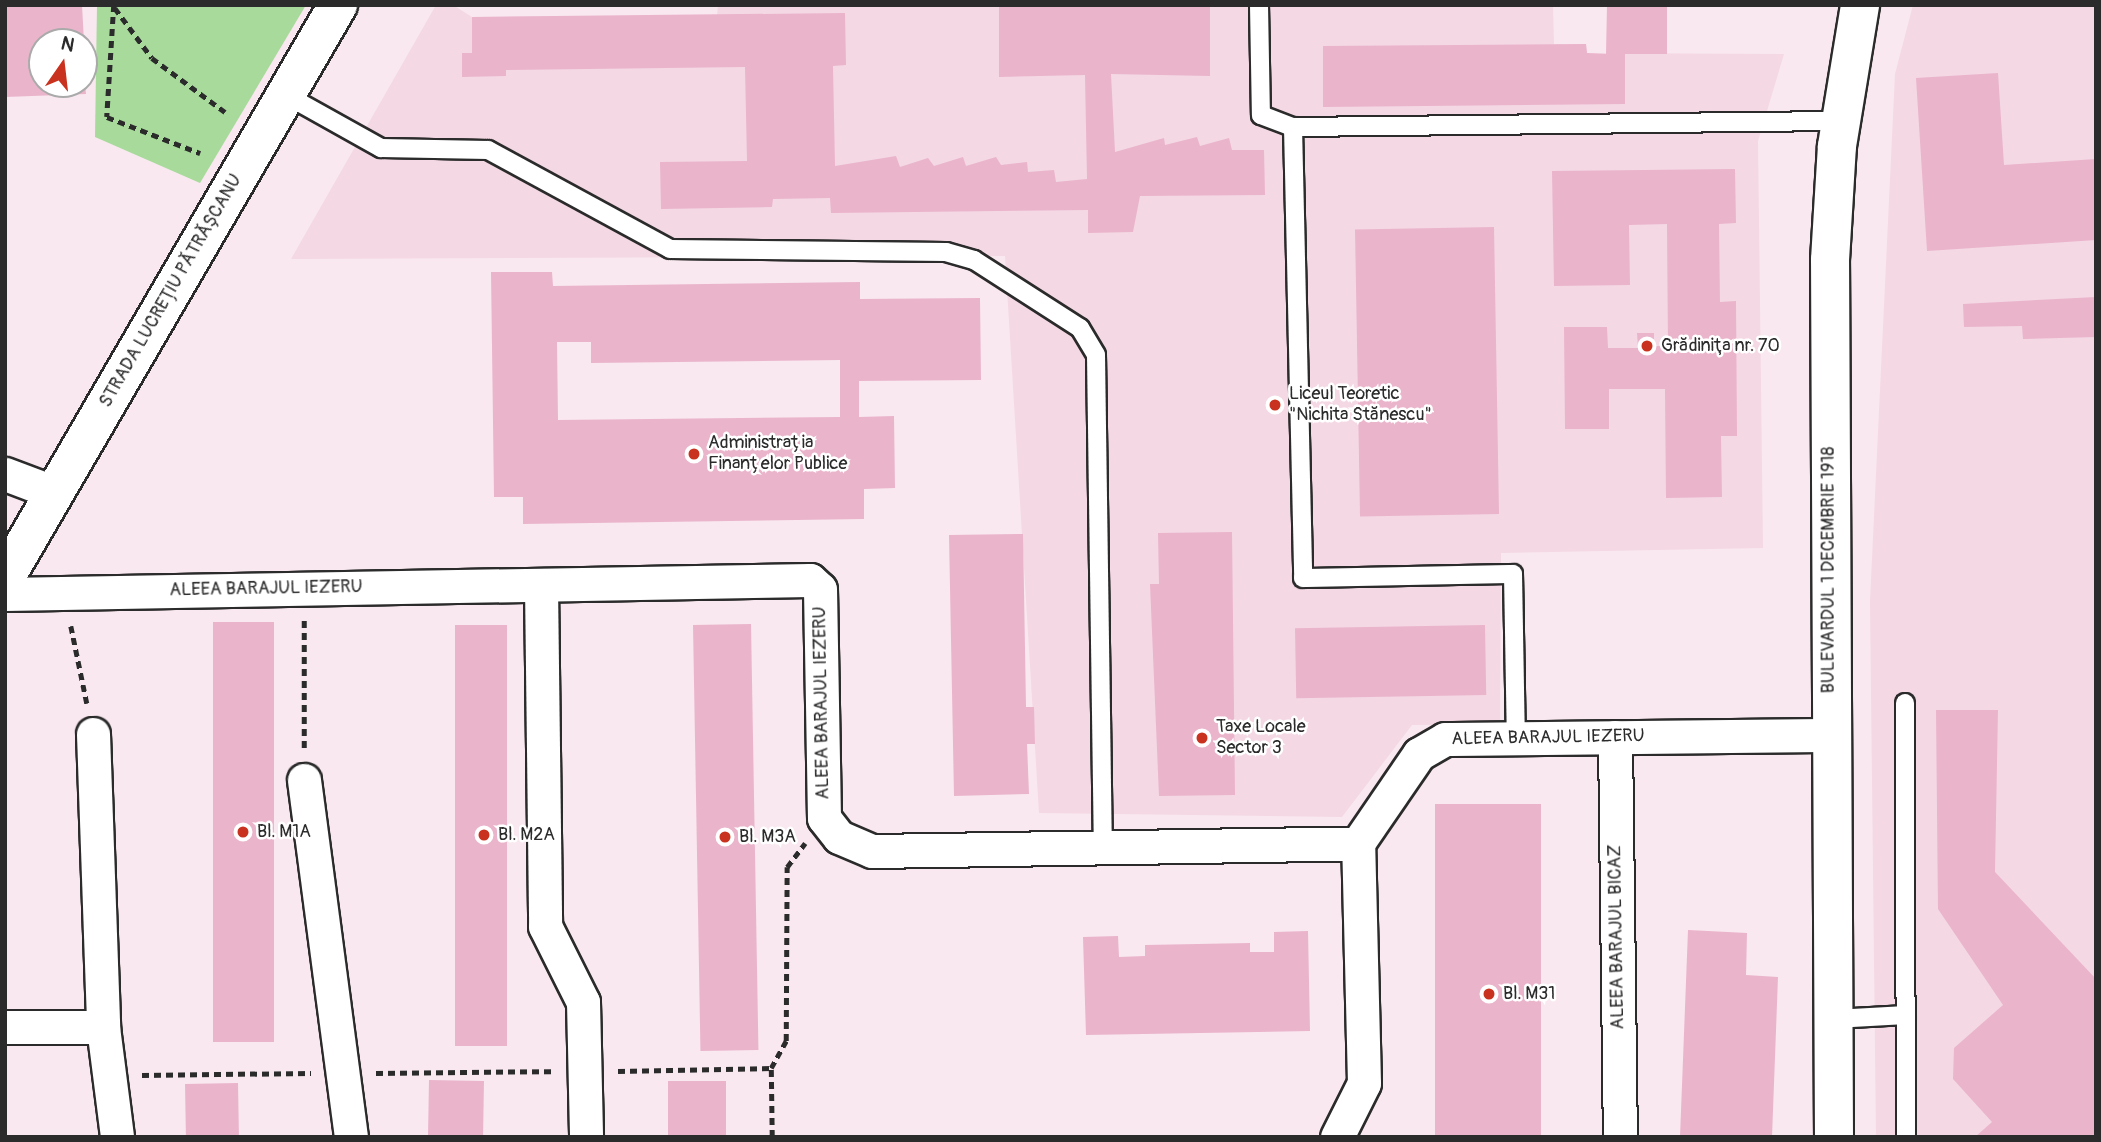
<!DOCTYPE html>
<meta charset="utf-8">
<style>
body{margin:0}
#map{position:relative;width:2101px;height:1142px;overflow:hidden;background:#f9e8ef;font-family:Pangolin,sans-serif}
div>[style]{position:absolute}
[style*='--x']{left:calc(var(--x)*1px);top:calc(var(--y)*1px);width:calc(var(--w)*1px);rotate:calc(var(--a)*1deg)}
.built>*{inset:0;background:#f4d8e4}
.green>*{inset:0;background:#a7da9b}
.building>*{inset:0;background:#eab4cb;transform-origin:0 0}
.path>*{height:4.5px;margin-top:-2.25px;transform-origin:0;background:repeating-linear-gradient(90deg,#2b2b2b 0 7px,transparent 0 12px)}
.roads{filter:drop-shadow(2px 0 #2b2b2b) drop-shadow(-2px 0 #2b2b2b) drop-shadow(0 2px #2b2b2b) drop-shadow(0 -2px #2b2b2b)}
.service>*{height:18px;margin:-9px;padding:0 9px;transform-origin:9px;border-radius:9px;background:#fff}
.minor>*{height:33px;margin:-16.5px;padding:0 16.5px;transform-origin:16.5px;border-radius:16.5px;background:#fff}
.secondary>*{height:38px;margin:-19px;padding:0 19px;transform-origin:19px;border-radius:19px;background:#fff}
.dots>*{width:19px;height:19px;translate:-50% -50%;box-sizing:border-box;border:4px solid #fff;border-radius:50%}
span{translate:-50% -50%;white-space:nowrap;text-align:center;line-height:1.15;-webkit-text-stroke:5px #fff;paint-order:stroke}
.street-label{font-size:18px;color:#2b2b2b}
.poi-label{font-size:18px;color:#2b2b2b}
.left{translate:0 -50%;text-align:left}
.frame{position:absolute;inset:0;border:7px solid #2b2b2b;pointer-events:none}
.north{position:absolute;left:28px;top:28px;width:70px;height:70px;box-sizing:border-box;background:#fff;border:2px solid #aaa;border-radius:50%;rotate:14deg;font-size:19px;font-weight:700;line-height:28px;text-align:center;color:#2b2b2b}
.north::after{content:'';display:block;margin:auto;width:24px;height:32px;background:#c8321e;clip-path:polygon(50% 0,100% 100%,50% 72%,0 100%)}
</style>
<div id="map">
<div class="built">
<i style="clip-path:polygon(436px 5px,453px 5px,472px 17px,717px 16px,718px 5px,1553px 5px,1554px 44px,1586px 44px,1587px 53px,1784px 54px,1758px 141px,1763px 548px,1501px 553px,1500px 724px,1412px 725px,1342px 817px,1039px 813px,1005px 256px,291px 259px)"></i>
<i style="clip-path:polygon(1913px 5px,2096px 5px,2096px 1137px,1876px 1137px,1870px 601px,1895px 74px)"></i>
</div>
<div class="green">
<i style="clip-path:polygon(97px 5px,306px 5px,200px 183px,95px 137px)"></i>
</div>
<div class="building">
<i style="clip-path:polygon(5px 5px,82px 5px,84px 42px,42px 42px,42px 84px,85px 84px,86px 94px,5px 97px)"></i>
<i style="clip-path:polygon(999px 5px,1210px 5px,1210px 76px,1111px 74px,1115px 152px,1164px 138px,1165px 145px,1197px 137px,1200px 146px,1229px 138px,1232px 150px,1264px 150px,1265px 195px,1140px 196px,1133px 232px,1088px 233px,1088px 210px,831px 213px,830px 198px,773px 199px,772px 207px,661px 209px,660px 162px,747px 161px,745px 67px,506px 70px,506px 76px,462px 77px,462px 53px,472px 53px,472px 17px,845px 13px,846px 65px,833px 66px,835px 166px,896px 156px,900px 167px,928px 158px,934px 166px,963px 157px,966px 166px,996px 157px,1001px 165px,1027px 162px,1028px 172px,1054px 170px,1056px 182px,1087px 179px,1085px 75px,999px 77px)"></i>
<i style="clip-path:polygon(1607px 5px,1667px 5px,1667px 54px,1625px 54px,1625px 104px,1323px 107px,1323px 46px,1586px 44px,1587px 53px,1606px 54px)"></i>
<i style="clip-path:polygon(1998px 73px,2004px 165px,2096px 159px,2096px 240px,1927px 251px,1916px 78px)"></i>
<i style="clip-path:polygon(1735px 169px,1736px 223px,1719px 224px,1720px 302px,1736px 301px,1737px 436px,1721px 436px,1722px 497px,1666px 498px,1665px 389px,1609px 389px,1609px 429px,1565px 429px,1564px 327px,1607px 327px,1608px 348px,1638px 348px,1637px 333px,1654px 333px,1654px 346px,1668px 346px,1667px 224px,1629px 225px,1630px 285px,1554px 286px,1552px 171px)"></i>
<i style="left:1494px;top:227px;width:287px;height:139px;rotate:89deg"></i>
<i style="clip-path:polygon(evenodd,491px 272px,552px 272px,553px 286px,860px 282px,860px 299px,980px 298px,981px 380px,859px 381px,859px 417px,894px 416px,895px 488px,864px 489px,864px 519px,523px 524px,523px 497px,494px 497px,491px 272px,557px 342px,591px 342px,591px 363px,840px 360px,840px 417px,558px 420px,557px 342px)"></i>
<i style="clip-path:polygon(2096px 297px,2096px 337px,2023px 339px,2022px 326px,1964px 327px,1963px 304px)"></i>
<i style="clip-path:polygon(1232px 532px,1235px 795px,1159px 796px,1150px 584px,1159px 584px,1158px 533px)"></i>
<i style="clip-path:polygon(1023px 534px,1026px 707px,1034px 707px,1035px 744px,1027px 744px,1029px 794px,954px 796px,949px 535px)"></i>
<i style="left:213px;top:622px;width:61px;height:420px"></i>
<i style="left:751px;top:624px;width:426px;height:58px;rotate:89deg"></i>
<i style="left:455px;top:625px;width:52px;height:421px"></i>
<i style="left:1485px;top:625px;width:70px;height:190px;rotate:89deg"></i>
<i style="clip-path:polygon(1936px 710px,1998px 710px,1995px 872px,2096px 979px,2096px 1137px,1975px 1137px,1992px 1122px,1953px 1079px,1954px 1048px,2003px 1005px,1938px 909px)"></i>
<i style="left:1435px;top:804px;width:106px;height:333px"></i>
<i style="clip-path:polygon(1688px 930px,1747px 933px,1746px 975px,1778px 977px,1772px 1137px,1680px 1137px)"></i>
<i style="clip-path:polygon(1308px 931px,1310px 1031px,1086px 1035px,1083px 937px,1118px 936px,1119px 957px,1145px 956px,1145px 945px,1250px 943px,1250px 952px,1274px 952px,1274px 932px)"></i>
<i style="left:429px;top:1080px;width:55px;height:57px;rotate:1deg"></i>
<i style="left:668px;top:1081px;width:58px;height:56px"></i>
<i style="left:238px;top:1083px;width:54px;height:53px;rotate:89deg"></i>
</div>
<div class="path">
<i style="--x:114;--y:5;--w:112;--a:93.6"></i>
<i style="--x:107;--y:117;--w:100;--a:21.2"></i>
<i style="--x:115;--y:8;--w:62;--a:53.5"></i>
<i style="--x:152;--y:58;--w:91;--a:36.5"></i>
<i style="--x:71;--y:626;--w:79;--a:78.3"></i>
<i style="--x:304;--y:748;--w:128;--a:-90"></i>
<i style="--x:618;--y:1071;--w:153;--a:-1.1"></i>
<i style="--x:376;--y:1073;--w:177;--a:-0.6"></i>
<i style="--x:142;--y:1075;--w:169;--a:-0.7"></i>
<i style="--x:772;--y:1137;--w:69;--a:-90.8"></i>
<i style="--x:771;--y:1068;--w:31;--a:-61"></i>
<i style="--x:786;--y:1041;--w:174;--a:-89.7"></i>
<i style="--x:787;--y:867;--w:30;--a:-53"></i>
</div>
<div class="roads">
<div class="service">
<i style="--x:1259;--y:5;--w:110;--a:89"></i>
<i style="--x:1261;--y:115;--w:34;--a:21"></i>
<i style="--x:1293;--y:127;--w:547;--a:-0.63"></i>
<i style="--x:286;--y:95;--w:109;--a:29.2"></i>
<i style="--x:381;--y:148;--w:107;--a:1.1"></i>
<i style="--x:488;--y:150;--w:207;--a:28.5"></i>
<i style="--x:670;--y:249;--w:276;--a:0.6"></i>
<i style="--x:946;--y:252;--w:29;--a:16"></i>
<i style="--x:974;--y:260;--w:126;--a:32.7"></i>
<i style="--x:1080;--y:328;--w:31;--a:59"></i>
<i style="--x:1096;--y:355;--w:492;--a:89.2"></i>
<i style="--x:1293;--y:127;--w:451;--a:88.7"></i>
<i style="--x:1303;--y:578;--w:210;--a:-1.1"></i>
<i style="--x:1513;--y:574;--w:164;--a:89"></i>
<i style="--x:1905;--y:703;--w:434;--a:89.9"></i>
<i style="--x:1834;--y:1019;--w:72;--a:-3.2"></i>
</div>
<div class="minor">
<i style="--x:5;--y:474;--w:51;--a:20.6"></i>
<i style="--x:541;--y:585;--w:341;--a:89.3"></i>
<i style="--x:545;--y:926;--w:85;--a:63.4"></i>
<i style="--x:583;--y:1002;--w:135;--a:88.7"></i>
<i style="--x:5;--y:594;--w:805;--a:-1"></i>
<i style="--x:810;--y:580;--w:13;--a:42"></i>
<i style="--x:820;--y:589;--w:229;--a:89"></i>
<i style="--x:824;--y:818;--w:24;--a:52"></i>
<i style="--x:839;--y:837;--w:36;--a:23"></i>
<i style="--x:872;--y:851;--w:486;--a:-0.9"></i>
<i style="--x:1358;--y:843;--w:108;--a:-55.6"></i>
<i style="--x:1419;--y:754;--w:30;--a:-30"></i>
<i style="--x:1445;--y:739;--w:385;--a:-0.6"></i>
<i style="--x:93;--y:734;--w:293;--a:88"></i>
<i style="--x:1615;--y:737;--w:400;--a:89.3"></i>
<i style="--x:304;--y:780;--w:360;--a:82.5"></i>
<i style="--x:5;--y:1027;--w:98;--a:0"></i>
<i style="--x:103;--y:1027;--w:111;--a:82.7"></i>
<i style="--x:1337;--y:1137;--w:60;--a:-63.4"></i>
<i style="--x:1364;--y:1083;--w:240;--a:-91.4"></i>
</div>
<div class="secondary">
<i style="--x:5;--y:578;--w:663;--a:-59.84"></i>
<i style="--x:1834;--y:1137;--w:877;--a:-90.26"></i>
<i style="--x:1830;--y:260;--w:114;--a:-86.5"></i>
<i style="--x:1837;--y:146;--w:143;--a:-80.7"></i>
</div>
</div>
<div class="dots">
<i style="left:1647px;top:346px;background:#c8321e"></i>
<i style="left:1275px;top:405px;background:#c8321e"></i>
<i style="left:694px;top:454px;background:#c8321e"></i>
<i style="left:1202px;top:738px;background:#c8321e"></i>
<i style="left:243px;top:832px;background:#c8321e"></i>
<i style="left:484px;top:835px;background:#c8321e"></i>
<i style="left:725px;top:837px;background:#c8321e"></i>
<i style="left:1489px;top:994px;background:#c8321e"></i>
</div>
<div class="street-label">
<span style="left:171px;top:291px;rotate:-60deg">STRADA LUCREȚIU PĂTRĂȘCANU</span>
<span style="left:1829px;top:570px;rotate:-90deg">BULEVARDUL 1 DECEMBRIE 1918</span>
<span style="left:266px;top:589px;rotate:-1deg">ALEEA BARAJUL IEZERU</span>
<span style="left:822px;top:703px;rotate:-91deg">ALEEA BARAJUL IEZERU</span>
<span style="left:1548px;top:738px;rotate:-1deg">ALEEA BARAJUL IEZERU</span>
<span style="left:1617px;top:937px;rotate:-91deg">ALEEA BARAJUL BICAZ</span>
</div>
<div class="poi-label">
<span class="left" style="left:1661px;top:346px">Grădiniţa nr. 70</span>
<span class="left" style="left:1289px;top:405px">Liceul Teoretic<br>"Nichita Stănescu"</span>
<span class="left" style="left:708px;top:454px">Administrația<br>Finanțelor Publice</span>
<span class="left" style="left:1216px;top:738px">Taxe Locale<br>Sector 3</span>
<span class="left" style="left:257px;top:832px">Bl. M1A</span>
<span class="left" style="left:498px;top:835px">Bl. M2A</span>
<span class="left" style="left:739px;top:837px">Bl. M3A</span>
<span class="left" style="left:1503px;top:994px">Bl. M31</span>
</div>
<div class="frame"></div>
<div class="north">N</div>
</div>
